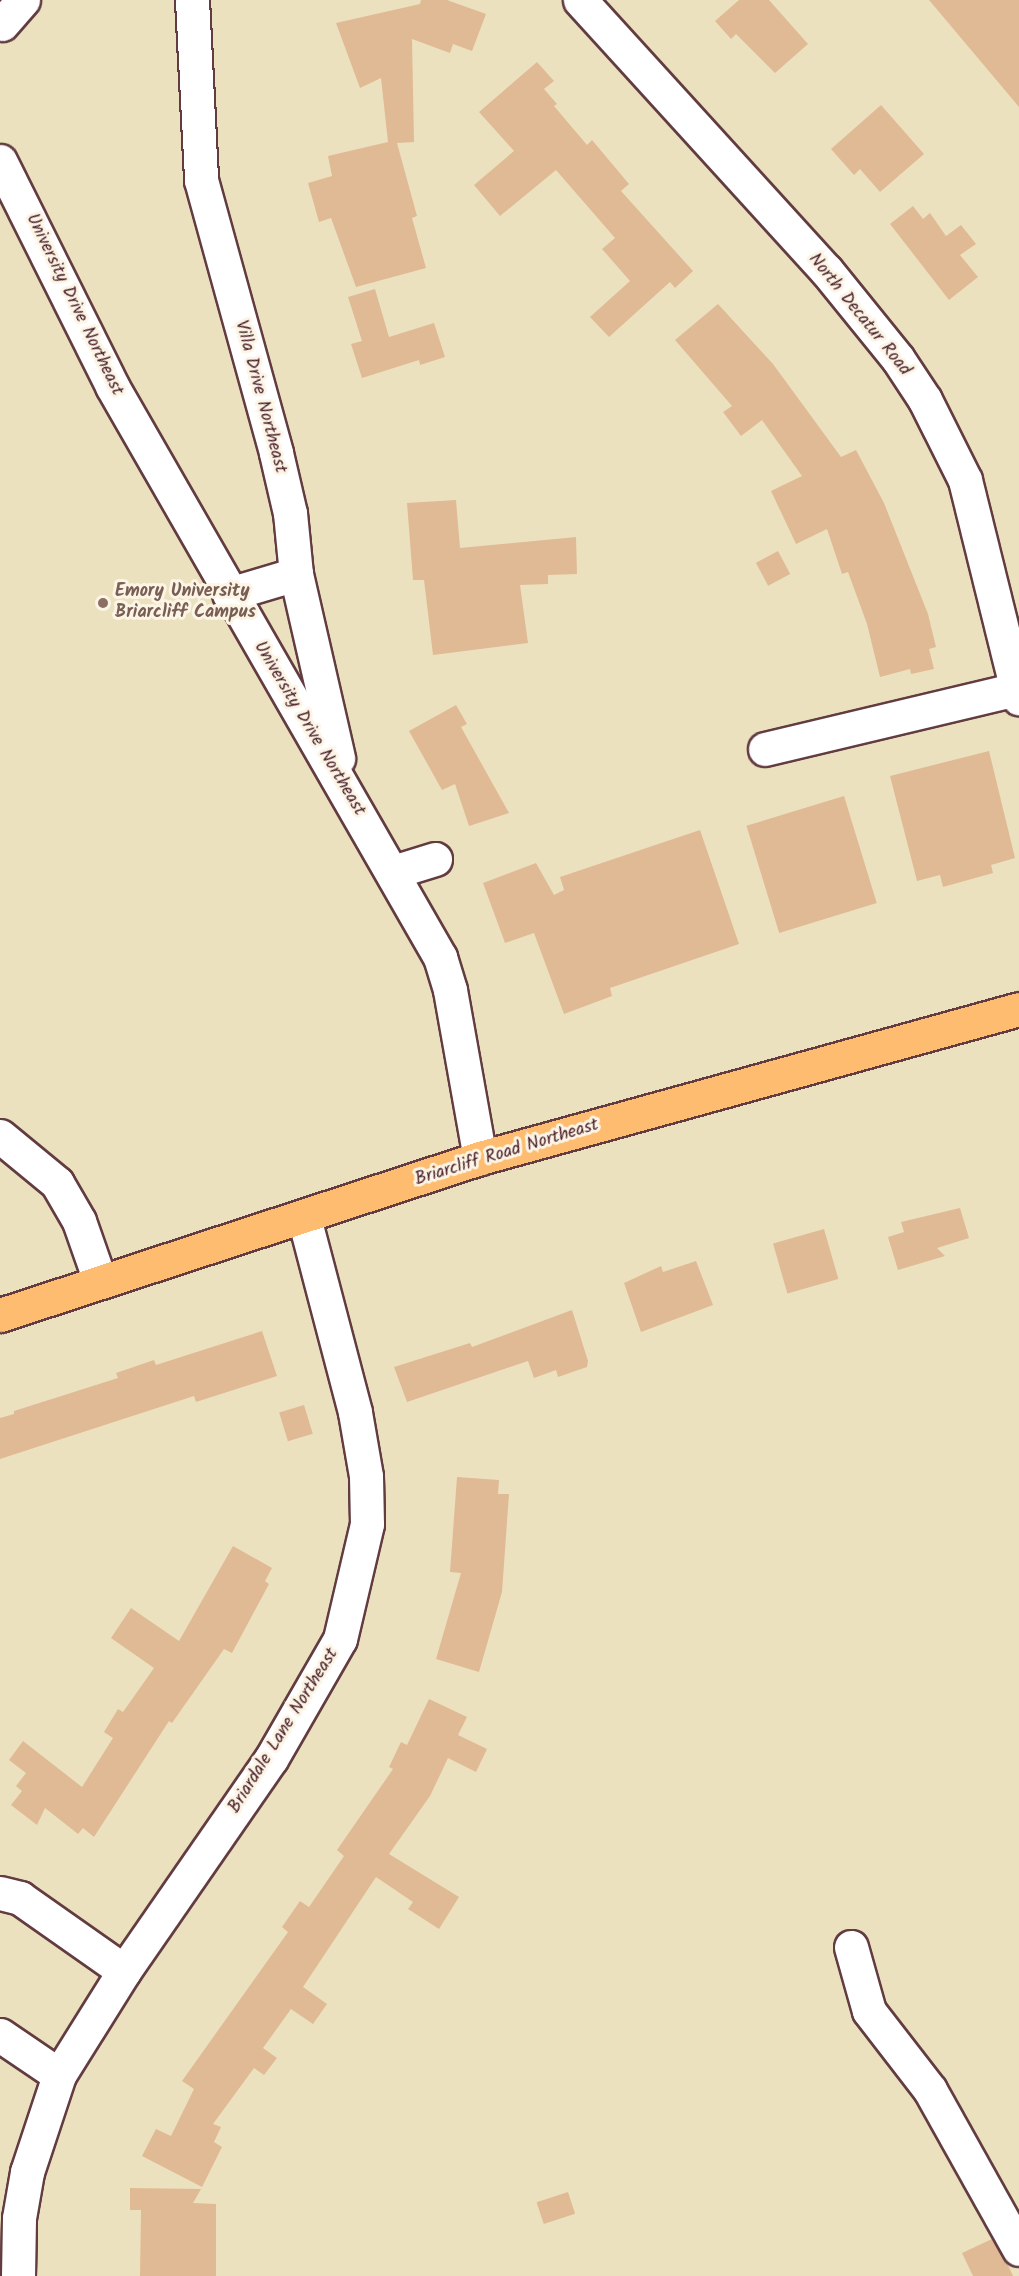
<!DOCTYPE html>
<style>
body{margin:0}
#map{position:relative;width:1019px;height:2276px;overflow:hidden;background:#ece1be;font-family:Kalam,sans-serif}
div>[style]{position:absolute}
[style*='--x']{left:calc(var(--x)*1px);top:calc(var(--y)*1px);width:calc(var(--w)*1px);rotate:calc(var(--a)*1deg)}
.building>*{inset:0;background:#e0ba95;transform-origin:0 0}
.roads{filter:drop-shadow(2px 0 #623c41) drop-shadow(-2px 0 #623c41) drop-shadow(0 2px #623c41) drop-shadow(0 -2px #623c41)}
.minor>*{height:33px;margin:-16.5px;padding:0 16.5px;transform-origin:16.5px;border-radius:16.5px;background:#fff}
.major>*{height:33px;margin:-16.5px;padding:0 16.5px;transform-origin:16.5px;border-radius:16.5px;background:#fdbc6f}
.dots>*{width:16px;height:16px;translate:-50% -50%;box-sizing:border-box;border:3px solid #fcf5e5;border-radius:50%}
span{translate:-50% -50%;white-space:nowrap;text-align:center;line-height:1.15;-webkit-text-stroke:6px #fcf5e5;paint-order:stroke}
.street-label{font-size:18px;color:#4a1f2b}
.education-label{font-size:18px;color:#785e54;font-weight:700}
.left{translate:0 -50%;text-align:left}
</style>
<div id="map">
<div class="building">
<i style="clip-path:polygon(421px 0,447px 0,486px 14px,472px 51px,453px 44px,450px 53px,412px 39px,414px 142px,397px 143px,417px 216px,412px 218px,426px 268px,356px 287px,331px 218px,319px 222px,308px 183px,332px 176px,328px 156px,388px 142px,381px 78px,360px 88px,336px 23px,420px 4px)"></i>
<i style="clip-path:polygon(739px 0,769px 0,808px 44px,775px 73px,736px 34px,731px 39px,715px 21px)"></i>
<i style="clip-path:polygon(929px 0,1019px 0,1019px 107px)"></i>
<i style="clip-path:polygon(537px 62px,554px 81px,544px 89px,557px 104px,554px 106px,587px 145px,592px 140px,629px 184px,621px 191px,693px 271px,675px 288px,670px 282px,609px 337px,590px 317px,630px 281px,602px 249px,615px 238px,556px 170px,500px 216px,474px 185px,514px 151px,479px 112px)"></i>
<i style="clip-path:polygon(881px 105px,924px 154px,880px 192px,860px 169px,854px 175px,831px 149px)"></i>
<i style="clip-path:polygon(913px 206px,923px 219px,930px 213px,946px 236px,961px 225px,976px 244px,960px 255px,978px 277px,949px 300px,890px 224px)"></i>
<i style="clip-path:polygon(375px 289px,389px 337px,434px 323px,445px 357px,420px 365px,419px 360px,362px 378px,351px 344px,362px 341px,348px 297px)"></i>
<i style="clip-path:polygon(718px 304px,773px 364px,841px 457px,856px 450px,884px 503px,928px 614px,936px 647px,929px 649px,934px 669px,911px 674px,910px 669px,880px 677px,867px 624px,848px 572px,842px 574px,827px 529px,796px 544px,771px 491px,802px 476px,762px 420px,741px 436px,723px 412px,732px 406px,675px 340px)"></i>
<i style="clip-path:polygon(456px 500px,460px 548px,576px 537px,577px 574px,548px 575px,548px 584px,520px 585px,528px 643px,433px 655px,424px 580px,413px 580px,407px 503px)"></i>
<i style="left:778px;top:551px;width:26px;height:25px;rotate:62deg"></i>
<i style="clip-path:polygon(456px 705px,467px 724px,461px 727px,509px 813px,469px 826px,455px 784px,442px 790px,409px 731px)"></i>
<i style="clip-path:polygon(989px 751px,1015px 858px,991px 865px,993px 873px,943px 887px,940px 875px,917px 881px,890px 776px)"></i>
<i style="left:844px;top:796px;width:112px;height:102px;rotate:73deg"></i>
<i style="clip-path:polygon(700px 830px,739px 944px,610px 988px,612px 996px,564px 1014px,534px 933px,505px 943px,483px 883px,536px 863px,554px 895px,564px 890px,560px 877px)"></i>
<i style="clip-path:polygon(960px 1208px,969px 1238px,937px 1248px,945px 1256px,898px 1270px,888px 1237px,904px 1232px,901px 1222px)"></i>
<i style="left:824px;top:1229px;width:52px;height:53px;rotate:74deg"></i>
<i style="clip-path:polygon(696px 1261px,713px 1305px,641px 1332px,624px 1283px,661px 1266px,663px 1272px)"></i>
<i style="clip-path:polygon(572px 1310px,588px 1361px,587px 1367px,558px 1377px,556px 1370px,534px 1378px,528px 1361px,407px 1402px,394px 1367px,470px 1343px,472px 1347px)"></i>
<i style="clip-path:polygon(262px 1331px,277px 1376px,196px 1402px,194px 1396px,0 1459px,0 1418px,14px 1414px,14px 1411px,118px 1378px,116px 1373px,154px 1360px,156px 1365px)"></i>
<i style="left:304px;top:1405px;width:30px;height:26px;rotate:73deg"></i>
<i style="clip-path:polygon(457px 1477px,499px 1480px,498px 1494px,509px 1494px,502px 1592px,479px 1672px,436px 1659px,461px 1573px,450px 1572px)"></i>
<i style="clip-path:polygon(233px 1546px,272px 1568px,265px 1581px,269px 1584px,232px 1653px,224px 1649px,172px 1723px,169px 1721px,94px 1837px,83px 1828px,78px 1834px,45px 1808px,37px 1825px,11px 1805px,22px 1791px,16px 1786px,26px 1773px,9px 1760px,23px 1741px,82px 1787px,113px 1738px,104px 1732px,118px 1709px,123px 1712px,154px 1668px,111px 1638px,131px 1608px,179px 1641px)"></i>
<i style="clip-path:polygon(429px 1699px,467px 1717px,458px 1735px,487px 1749px,476px 1772px,448px 1758px,430px 1796px,389px 1854px,459px 1897px,439px 1929px,408px 1909px,413px 1902px,376px 1877px,303px 1987px,327px 2004px,313px 2024px,291px 2009px,263px 2048px,277px 2058px,264px 2075px,254px 2068px,213px 2124px,221px 2127px,214px 2142px,222px 2147px,202px 2187px,142px 2156px,156px 2129px,171px 2136px,194px 2089px,182px 2081px,288px 1932px,282px 1927px,300px 1901px,309px 1907px,344px 1856px,337px 1850px,393px 1769px,389px 1767px,401px 1742px,407px 1745px)"></i>
<i style="clip-path:polygon(130px 2188px,201px 2189px,193px 2203px,216px 2204px,216px 2276px,140px 2276px,141px 2210px,130px 2210px)"></i>
<i style="left:568px;top:2192px;width:23px;height:33px;rotate:72deg"></i>
<i style="clip-path:polygon(992px 2239px,1007px 2263px,1013px 2276px,973px 2276px,962px 2253px)"></i>
</div>
<div class="roads">
<div class="minor">
<i style="--x:192;--y:0;--w:180;--a:87.1"></i>
<i style="--x:201;--y:180;--w:283;--a:74.6"></i>
<i style="--x:276;--y:453;--w:62;--a:76.9"></i>
<i style="--x:290;--y:513;--w:61;--a:84.4"></i>
<i style="--x:296;--y:574;--w:189;--a:77.1"></i>
<i style="--x:580;--y:0;--w:365;--a:47.7"></i>
<i style="--x:826;--y:270;--w:114;--a:51"></i>
<i style="--x:898;--y:359;--w:49;--a:56.6"></i>
<i style="--x:925;--y:400;--w:89;--a:63.4"></i>
<i style="--x:965;--y:480;--w:225;--a:76.1"></i>
<i style="--x:2;--y:24;--w:32;--a:-49"></i>
<i style="--x:0;--y:161;--w:251;--a:63.5"></i>
<i style="--x:112;--y:386;--w:659;--a:60.13"></i>
<i style="--x:440;--y:957;--w:34;--a:73"></i>
<i style="--x:450;--y:990;--w:171;--a:79.9"></i>
<i style="--x:229;--y:594;--w:70;--a:-16.6"></i>
<i style="--x:765;--y:749;--w:259;--a:-13.4"></i>
<i style="--x:393;--y:872;--w:44;--a:-17.2"></i>
<i style="--x:0;--y:1136;--w:74;--a:39.5"></i>
<i style="--x:57;--y:1183;--w:44;--a:59.9"></i>
<i style="--x:79;--y:1221;--w:64;--a:70.7"></i>
<i style="--x:0;--y:1893;--w:21;--a:14"></i>
<i style="--x:20;--y:1898;--w:127;--a:35.1"></i>
<i style="--x:851;--y:1947;--w:66;--a:74.3"></i>
<i style="--x:869;--y:2011;--w:100;--a:52.3"></i>
<i style="--x:930;--y:2090;--w:182;--a:60.8"></i>
<i style="--x:0;--y:2035;--w:71;--a:34.1"></i>
<i style="--x:18;--y:2276;--w:58;--a:-89"></i>
<i style="--x:19;--y:2218;--w:47;--a:-80.1"></i>
<i style="--x:27;--y:2172;--w:102;--a:-71.7"></i>
<i style="--x:59;--y:2075;--w:123;--a:-58"></i>
<i style="--x:124;--y:1971;--w:258;--a:-55.3"></i>
<i style="--x:271;--y:1759;--w:138;--a:-60.1"></i>
<i style="--x:340;--y:1639;--w:118;--a:-76.8"></i>
<i style="--x:367;--y:1524;--w:48;--a:-91.2"></i>
<i style="--x:366;--y:1476;--w:65;--a:-99.8"></i>
<i style="--x:355;--y:1412;--w:202;--a:-104.7"></i>
</div>
<div class="major">
<i style="--x:0;--y:1315;--w:505;--a:-18.11"></i>
<i style="--x:480;--y:1158;--w:559;--a:-15.45"></i>
</div>
</div>
<div class="dots">
<i style="left:103px;top:603px;background:#8d6e63"></i>
</div>
<div class="street-label">
<span style="left:74px;top:305px;rotate:64deg">University Drive Northeast</span>
<span style="left:859px;top:315px;rotate:51deg">North Decatur Road</span>
<span style="left:260px;top:397px;rotate:75deg">Villa Drive Northeast</span>
<span style="left:309px;top:729px;rotate:59deg">University Drive Northeast</span>
<span style="left:507px;top:1153px;rotate:-17deg">Briarcliff Road Northeast</span>
<span style="left:284px;top:1731px;rotate:-58deg">Briardale Lane Northeast</span>
</div>
<div class="education-label">
<span class="left" style="left:115px;top:603px">Emory University<br>Briarcliff Campus</span>
</div>
</div>
